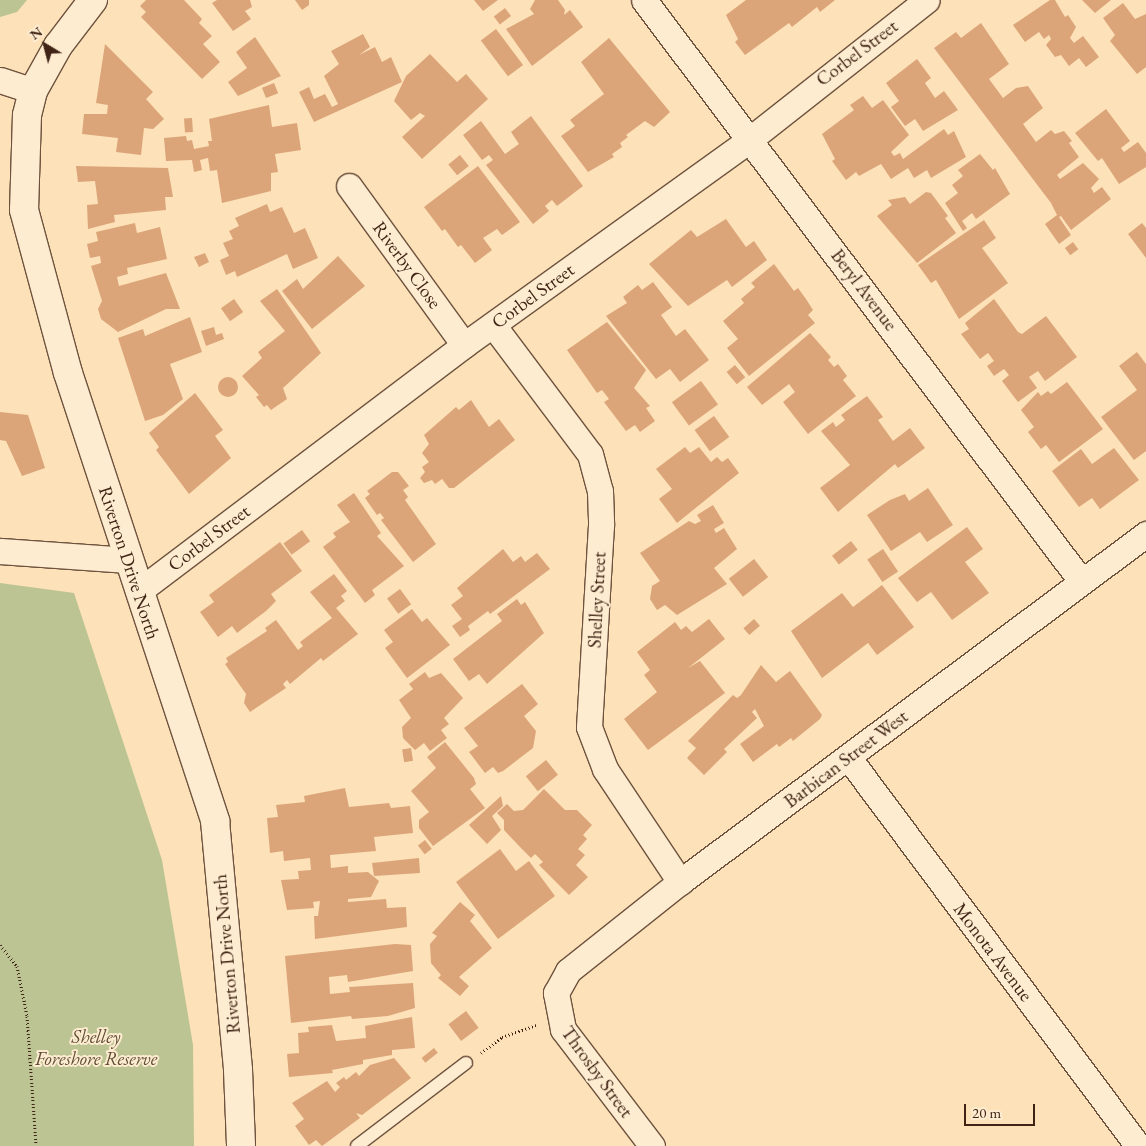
<!DOCTYPE html>
<style>
body{margin:0}
#map{position:relative;width:1146px;height:1146px;overflow:hidden;background:#fde1b8;font-family:"EB Garamond",serif}
div>[style]{position:absolute}
[style*='--x']{left:calc(var(--x)*1px);top:calc(var(--y)*1px);width:calc(var(--w)*1px);rotate:calc(var(--a)*1deg)}
.green>*{inset:0;background:#bbc492}
.building>*{inset:0;background:#dca579;transform-origin:0 0}
.round{border-radius:50%}
.path>*{height:3px;margin-top:-1.5px;transform-origin:0;background:repeating-linear-gradient(90deg,#3f2415 0 1px,transparent 0 3.5px)}
.roads{filter:drop-shadow(1px 0 #6e533e) drop-shadow(-1px 0 #6e533e) drop-shadow(0 1px #6e533e) drop-shadow(0 -1px #6e533e)}
.service>*{height:12px;margin:-6px;padding:0 6px;transform-origin:6px;border-radius:6px;background:#feecd1}
.minor>*{height:25px;margin:-12.5px;padding:0 12.5px;transform-origin:12.5px;border-radius:12.5px;background:#feecd1}
.tertiary>*{height:28px;margin:-14px;padding:0 14px;transform-origin:14px;border-radius:14px;background:#feecd1}
span{translate:-50% -50%;white-space:nowrap;text-align:center;line-height:1.15;-webkit-text-stroke:4px #feecd1;paint-order:stroke}
.street-label{font-size:19px;color:#3f2415}
.park-label{font-size:19px;color:#5e4c34;font-style:italic}
.north{position:absolute;left:20px;top:20px;width:50px;height:50px;-webkit-text-stroke:4px #feecd1;paint-order:stroke;rotate:323deg;font-size:14px;font-weight:700;line-height:20px;text-align:center;color:#3f2415}
.north::after{content:'';display:block;margin:auto;width:18px;height:22px;background:#3f2415;clip-path:polygon(50% 0,100% 100%,50% 72%,0 100%)}
.scale{position:absolute;left:964px;top:1104px;width:71px;height:22px;box-sizing:border-box;border:2px solid #3f2415;border-top:0;padding-left:6px;font-size:15px;line-height:18px;white-space:nowrap;color:#3f2415;-webkit-text-stroke:4px #feecd1;paint-order:stroke}
</style>
<div id="map">
<div class="green">
<i style="clip-path:polygon(0 0,27px 0,17px 12px,0 17px)"></i>
<i style="clip-path:polygon(0 583px,74px 593px,162px 860px,193px 1045px,194px 1146px,0 1146px)"></i>
</div>
<div class="building">
<i style="clip-path:polygon(146px 0,184px 0,202px 19px,199px 23px,212px 36px,203px 44px,220px 62px,202px 79px,141px 17px,146px 12px,140px 6px)"></i>
<i style="clip-path:polygon(217px 0,250px 0,252px 7px,245px 11px,251px 19px,233px 31px,212px 3px)"></i>
<i style="clip-path:polygon(295px 0,309px 0,309px 5px,302px 10px)"></i>
<i style="clip-path:polygon(474px 0,498px 0,483px 11px)"></i>
<i style="clip-path:polygon(535px 0,558px 0,565px 10px,564px 15px,570px 10px,583px 27px,532px 66px,506px 29px,534px 14px,530px 9px)"></i>
<i style="clip-path:polygon(746px 0,835px 0,820px 12px,817px 7px,792px 27px,789px 23px,745px 55px,735px 42px,738px 39px,726px 15px)"></i>
<i style="clip-path:polygon(1050px 0,1055px 0,1065px 17px,1068px 15px,1076px 27px,1070px 38px,1074px 43px,1083px 36px,1099px 57px,1086px 67px,1079px 58px,1069px 66px,1061px 55px,1055px 57px,1046px 45px,1051px 39px,1049px 35px,1044px 39px,1039px 32px,1025px 42px,1013px 25px)"></i>
<i style="clip-path:polygon(1082px 0,1111px 0,1095px 13px)"></i>
<i style="clip-path:polygon(1123px 3px,1135px 19px,1146px 14px,1146px 67px,1137px 74px,1110px 41px,1115px 35px,1103px 18px)"></i>
<i style="left:505px;top:8px;width:10px;height:14px;rotate:53deg"></i>
<i style="clip-path:polygon(981px 23px,1009px 64px,989px 79px,1003px 98px,1016px 88px,1028px 86px,1043px 108px,1023px 124px,1036px 142px,1051px 130px,1055px 134px,1064px 131px,1072px 141px,1069px 143px,1079px 157px,1057px 175px,1060px 179px,1083px 163px,1099px 179px,1091px 188px,1094px 193px,1102px 187px,1111px 199px,1071px 230px,1061px 216px,1059px 217px,1071px 235px,1059px 244px,1045px 224px,1057px 215px,1051px 203px,934px 48px,956px 32px,961px 38px)"></i>
<i style="left:496px;top:29px;width:45px;height:19px;rotate:53deg"></i>
<i style="clip-path:polygon(363px 34px,370px 47px,359px 55px,375px 47px,382px 62px,391px 57px,402px 82px,314px 122px,299px 92px,309px 87px,314px 99px,325px 94px,332px 107px,338px 104px,324px 76px,339px 64px,331px 51px)"></i>
<i style="clip-path:polygon(255px 37px,281px 76px,238px 96px,228px 82px,247px 68px,236px 52px)"></i>
<i style="clip-path:polygon(609px 38px,670px 112px,654px 127px,645px 121px,626px 135px,628px 137px,620px 143px,622px 147px,612px 154px,614px 157px,588px 172px,561px 136px,575px 126px,570px 120px,604px 94px,581px 62px)"></i>
<i style="clip-path:polygon(105px 44px,153px 92px,146px 99px,164px 119px,153px 129px,144px 128px,141px 155px,116px 152px,118px 138px,82px 134px,84px 114px,107px 114px,108px 105px,96px 103px)"></i>
<i style="clip-path:polygon(430px 54px,457px 82px,466px 74px,488px 99px,422px 159px,402px 137px,425px 116px,420px 113px,411px 120px,394px 101px,406px 76px)"></i>
<i style="clip-path:polygon(917px 59px,931px 78px,925px 83px,935px 98px,944px 91px,958px 110px,923px 131px,915px 119px,905px 126px,891px 107px,899px 101px,886px 83px)"></i>
<i style="left:274px;top:83px;width:11px;height:13px;rotate:68deg"></i>
<i style="clip-path:polygon(863px 96px,872px 108px,883px 100px,909px 135px,891px 152px,894px 156px,900px 153px,903px 159px,944px 129px,948px 135px,954px 131px,966px 157px,931px 178px,927px 170px,914px 178px,908px 168px,891px 179px,881px 164px,859px 176px,856px 172px,846px 180px,832px 161px,835px 159px,822px 134px,854px 110px,850px 105px)"></i>
<i style="clip-path:polygon(269px 105px,272px 127px,297px 123px,301px 150px,275px 154px,278px 172px,271px 173px,271px 191px,222px 203px,217px 170px,210px 171px,208px 158px,200px 160px,202px 170px,194px 172px,192px 160px,166px 161px,164px 138px,186px 136px,187px 141px,192px 140px,194px 149px,209px 146px,208px 141px,212px 141px,209px 119px)"></i>
<i style="clip-path:polygon(1106px 109px,1130px 141px,1121px 148px,1124px 152px,1138px 142px,1146px 153px,1146px 167px,1119px 184px,1102px 158px,1098px 161px,1075px 133px)"></i>
<i style="clip-path:polygon(531px 116px,583px 186px,557px 206px,552px 200px,545px 206px,549px 211px,533px 224px,486px 165px,493px 160px,489px 155px,482px 160px,463px 135px,481px 121px,505px 154px,519px 144px,511px 132px)"></i>
<i style="left:192px;top:118px;width:14px;height:8px;rotate:86deg"></i>
<i style="clip-path:polygon(980px 154px,993px 170px,995px 168px,1010px 194px,976px 219px,972px 213px,962px 221px,967px 228px,963px 231px,945px 203px,958px 193px,952px 185px,963px 176px,958px 170px)"></i>
<i style="left:460px;top:155px;width:14px;height:15px;rotate:51deg"></i>
<i style="clip-path:polygon(76px 166px,168px 168px,173px 197px,165px 197px,166px 210px,114px 215px,115px 222px,88px 229px,87px 205px,98px 204px,95px 181px,78px 182px)"></i>
<i style="clip-path:polygon(478px 166px,520px 222px,502px 235px,497px 229px,483px 238px,492px 250px,475px 263px,461px 245px,458px 247px,445px 229px,442px 231px,424px 207px)"></i>
<i style="clip-path:polygon(926px 192px,931px 193px,948px 216px,945px 218px,956px 233px,917px 263px,877px 216px,892px 205px,888px 200px,905px 197px,910px 204px)"></i>
<i style="clip-path:polygon(267px 204px,270px 212px,282px 207px,294px 233px,305px 228px,318px 258px,293px 269px,287px 254px,237px 277px,235px 271px,226px 275px,220px 260px,229px 256px,223px 243px,233px 239px,229px 231px,239px 226px,235px 218px)"></i>
<i style="clip-path:polygon(726px 219px,746px 247px,754px 241px,767px 260px,732px 287px,727px 280px,688px 306px,649px 264px,691px 230px,697px 237px)"></i>
<i style="clip-path:polygon(984px 220px,996px 238px,982px 248px,1008px 283px,959px 319px,936px 280px,931px 283px,918px 265px)"></i>
<i style="clip-path:polygon(135px 223px,137px 233px,160px 227px,167px 259px,127px 268px,128px 274px,117px 277px,119px 286px,166px 273px,180px 309px,166px 309px,118px 332px,101px 319px,98px 309px,102px 301px,91px 266px,101px 263px,100px 256px,90px 258px,87px 244px,98px 241px,96px 232px)"></i>
<i style="clip-path:polygon(1142px 223px,1146px 228px,1146px 258px,1128px 234px)"></i>
<i style="left:1073px;top:242px;width:9px;height:10px;rotate:54deg"></i>
<i style="clip-path:polygon(205px 253px,209px 262px,199px 267px,194px 257px)"></i>
<i style="clip-path:polygon(338px 256px,365px 286px,312px 329px,282px 291px,297px 279px,303px 289px)"></i>
<i style="clip-path:polygon(774px 264px,794px 291px,798px 288px,806px 299px,813px 310px,808px 315px,815px 323px,749px 376px,727px 348px,738px 339px,723px 321px,744px 303px,741px 299px,755px 287px,751px 283px)"></i>
<i style="clip-path:polygon(653px 282px,672px 307px,661px 315px,676px 336px,685px 329px,709px 360px,680px 382px,670px 369px,656px 379px,606px 316px,627px 303px,623px 297px,638px 285px,642px 290px)"></i>
<i style="clip-path:polygon(277px 289px,321px 353px,283px 388px,287px 399px,271px 410px,267px 405px,264px 407px,256px 397px,259px 395px,242px 376px,262px 358px,258px 352px,285px 331px,260px 301px)"></i>
<i style="left:234px;top:299px;width:16px;height:16px;rotate:55deg"></i>
<i style="clip-path:polygon(994px 299px,1018px 332px,1022px 334px,1046px 316px,1077px 357px,1045px 381px,1038px 371px,1029px 377px,1037px 388px,1018px 402px,1002px 381px,1009px 375px,1004px 369px,994px 376px,987px 366px,994px 361px,988px 353px,980px 359px,961px 334px,969px 329px,965px 323px)"></i>
<i style="clip-path:polygon(190px 317px,202px 352px,170px 364px,183px 399px,163px 415px,145px 421px,118px 338px,143px 329px,145px 336px)"></i>
<i style="clip-path:polygon(607px 322px,646px 370px,634px 388px,650px 406px,646px 408px,655px 421px,640px 432px,635px 425px,626px 431px,604px 402px,609px 399px,602px 390px,597px 393px,567px 350px)"></i>
<i style="clip-path:polygon(214px 327px,216px 335px,222px 333px,224px 339px,206px 346px,201px 331px)"></i>
<i style="clip-path:polygon(810px 333px,831px 357px,828px 360px,834px 367px,838px 364px,847px 376px,843px 380px,856px 396px,808px 434px,783px 402px,795px 392px,789px 384px,762px 405px,747px 387px)"></i>
<i style="clip-path:polygon(1137px 352px,1146px 364px,1146px 451px,1134px 460px,1101px 417px,1137px 390px,1119px 366px)"></i>
<i style="left:735px;top:365px;width:16px;height:11px;rotate:50deg"></i>
<i class="round" style="left:218px;top:377px;width:20px;height:20px"></i>
<i style="left:701px;top:381px;width:29px;height:36px;rotate:54deg"></i>
<i style="clip-path:polygon(1067px 382px,1103px 429px,1059px 462px,1046px 445px,1041px 449px,1028px 432px,1034px 427px,1021px 410px,1038px 392px,1041px 396px,1048px 391px,1051px 394px)"></i>
<i style="clip-path:polygon(195px 393px,223px 430px,215px 436px,231px 458px,189px 494px,156px 450px,159px 447px,149px 433px)"></i>
<i style="clip-path:polygon(867px 396px,883px 417px,878px 420px,893px 441px,910px 428px,925px 448px,898px 468px,895px 464px,838px 512px,820px 488px,850px 465px,821px 431px,833px 422px,836px 427px,845px 420px,841px 415px)"></i>
<i style="clip-path:polygon(471px 400px,489px 427px,499px 419px,515px 440px,454px 488px,449px 488px,442px 479px,435px 484px,432px 480px,424px 483px,420px 478px,425px 472px,422px 467px,429px 462px,422px 453px,429px 444px,424px 435px,456px 407px,459px 410px)"></i>
<i style="clip-path:polygon(0 412px,28px 415px,45px 468px,22px 476px,6px 441px,0 440px)"></i>
<i style="left:714px;top:416px;width:26px;height:24px;rotate:54deg"></i>
<i style="clip-path:polygon(685px 447px,690px 453px,699px 447px,711px 462px,717px 457px,722px 462px,728px 458px,739px 473px,677px 523px,659px 499px,672px 489px,656px 469px)"></i>
<i style="clip-path:polygon(1114px 448px,1139px 480px,1100px 509px,1092px 498px,1079px 507px,1052px 471px,1081px 449px,1092px 464px)"></i>
<i style="clip-path:polygon(392px 472px,398px 472px,409px 486px,403px 490px,408px 497px,405px 500px,436px 544px,413px 562px,381px 520px,384px 518px,380px 513px,377px 515px,365px 498px,370px 494px,367px 491px)"></i>
<i style="clip-path:polygon(928px 488px,953px 525px,927px 542px,920px 532px,891px 551px,867px 515px,890px 500px,905px 494px,909px 501px)"></i>
<i style="clip-path:polygon(354px 493px,381px 533px,377px 536px,404px 566px,372px 590px,375px 595px,365px 603px,323px 547px,336px 537px,333px 533px,350px 522px,337px 505px)"></i>
<i style="clip-path:polygon(713px 505px,724px 523px,714px 529px,716px 533px,724px 528px,737px 549px,714px 568px,727px 584px,677px 615px,665px 605px,657px 610px,650px 599px,652px 586px,660px 581px,640px 553px,689px 521px,695px 524px,701px 521px,697px 515px)"></i>
<i style="clip-path:polygon(967px 527px,983px 549px,965px 562px,989px 593px,952px 620px,931px 592px,917px 602px,898px 578px)"></i>
<i style="left:302px;top:530px;width:14px;height:23px;rotate:54deg"></i>
<i style="left:851px;top:541px;width:11px;height:24px;rotate:52deg"></i>
<i style="clip-path:polygon(280px 542px,302px 571px,271px 594px,276px 601px,266px 611px,237px 633px,232px 626px,218px 637px,200px 612px,214px 602px,209px 595px)"></i>
<i style="clip-path:polygon(503px 549px,513px 562px,521px 556px,525px 562px,537px 553px,550px 569px,490px 614px,488px 611px,468px 626px,470px 630px,460px 637px,452px 626px,462px 619px,451px 605px,463px 596px,457px 588px)"></i>
<i style="left:883px;top:549px;width:27px;height:19px;rotate:56deg"></i>
<i style="left:754px;top:559px;width:23px;height:32px;rotate:52deg"></i>
<i style="clip-path:polygon(334px 574px,347px 591px,341px 596px,345px 601px,336px 608px,358px 634px,323px 661px,321px 658px,290px 684px,287px 680px,283px 684px,286px 688px,250px 712px,244px 703px,246px 694px,225px 664px,228px 662px,226px 658px,267px 631px,265px 628px,276px 620px,298px 650px,303px 646px,300px 642px,332px 618px,310px 592px)"></i>
<i style="clip-path:polygon(882px 585px,914px 627px,877px 655px,868px 643px,822px 678px,791px 631px,842px 593px,853px 607px)"></i>
<i style="left:400px;top:589px;width:19px;height:16px;rotate:54deg"></i>
<i style="clip-path:polygon(517px 599px,521px 605px,525px 602px,544px 633px,487px 684px,479px 674px,469px 681px,453px 659px,502px 621px,497px 614px)"></i>
<i style="clip-path:polygon(412px 609px,422px 622px,427px 618px,450px 645px,407px 678px,385px 648px,393px 642px,384px 630px)"></i>
<i style="clip-path:polygon(709px 619px,725px 639px,688px 668px,700px 661px,725px 693px,648px 750px,624px 719px,657px 692px,644px 675px,650px 670px,637px 652px,675px 622px,681px 630px,686px 626px,692px 632px)"></i>
<i style="left:754px;top:619px;width:9px;height:14px;rotate:49deg"></i>
<i style="clip-path:polygon(761px 665px,776px 682px,790px 671px,822px 715px,820px 719px,793px 741px,791px 738px,779px 747px,777px 744px,753px 762px,740px 744px,764px 726px,755px 709px,752px 712px,757px 718px,724px 749px,727px 752px,704px 775px,687px 758px,696px 748px,688px 741px,733px 695px,737px 698px,741px 695px)"></i>
<i style="clip-path:polygon(425px 672px,429px 678px,441px 673px,463px 698px,444px 718px,449px 724px,441px 730px,447px 738px,430px 751px,424px 743px,415px 750px,403px 738px,402px 727px,411px 718px,399px 700px,413px 689px,409px 684px)"></i>
<i style="clip-path:polygon(522px 684px,538px 704px,524px 716px,536px 731px,533px 748px,503px 771px,498px 773px,493px 767px,485px 773px,469px 752px,478px 746px,464px 728px)"></i>
<i style="clip-path:polygon(445px 742px,474px 778px,476px 784px,470px 789px,485px 808px,433px 846px,419px 828px,419px 820px,429px 812px,411px 791px,436px 768px,427px 757px)"></i>
<i style="left:411px;top:748px;width:13px;height:9px;rotate:81deg"></i>
<i style="left:546px;top:760px;width:19px;height:26px;rotate:51deg"></i>
<i style="clip-path:polygon(345px 788px,349px 807px,389px 803px,391px 808px,410px 806px,413px 833px,374px 837px,376px 851px,330px 855px,331px 868px,348px 866px,348px 873px,368px 872px,379px 881px,371px 897px,348px 899px,348px 902px,386px 899px,387px 908px,406px 907px,407px 927px,315px 939px,314px 916px,318px 916px,320px 901px,313px 902px,314px 908px,287px 910px,281px 880px,299px 879px,298px 871px,311px 870px,310px 858px,284px 861px,283px 851px,270px 853px,267px 818px,278px 817px,276px 805px,305px 802px,304px 796px)"></i>
<i style="clip-path:polygon(544px 789px,565px 810px,577px 810px,592px 825px,583px 835px,587px 839px,578px 849px,585px 855px,576px 865px,588px 877px,569px 895px,539px 865px,543px 862px,535px 854px,531px 858px,520px 847px,504px 830px,504px 820px,497px 813px,507px 804px,514px 811px,523px 810px)"></i>
<i style="clip-path:polygon(501px 796px,503px 806px,492px 816px,501px 830px,487px 844px,469px 825px)"></i>
<i style="left:425px;top:840px;width:11px;height:9px;rotate:52deg"></i>
<i style="clip-path:polygon(500px 849px,516px 871px,529px 861px,555px 896px,498px 939px,456px 882px)"></i>
<i style="clip-path:polygon(419px 858px,420px 873px,374px 876px,372px 863px)"></i>
<i style="clip-path:polygon(460px 902px,475px 915px,470px 921px,492px 948px,459px 977px,469px 986px,460px 996px,438px 978px,441px 975px,431px 963px,430px 944px,437px 936px,432px 933px)"></i>
<i style="clip-path:polygon(395px 944px,411px 945px,413px 971px,348px 982px,347px 975px,329px 977px,330px 994px,350px 992px,349px 987px,413px 983px,415px 1008px,388px 1016px,352px 1019px,351px 1016px,291px 1023px,285px 956px)"></i>
<i style="left:466px;top:1011px;width:21px;height:22px;rotate:53deg"></i>
<i style="clip-path:polygon(412px 1017px,415px 1048px,392px 1050px,392px 1055px,363px 1060px,363px 1064px,332px 1070px,333px 1073px,289px 1077px,287px 1054px,299px 1053px,298px 1033px,309px 1032px,308px 1027px,332px 1025px,336px 1041px,366px 1038px,365px 1026px)"></i>
<i style="left:434px;top:1048px;width:6px;height:16px;rotate:51deg"></i>
<i style="clip-path:polygon(394px 1058px,411px 1078px,362px 1115px,356px 1113px,360px 1118px,322px 1146px,316px 1140px,309px 1145px,295px 1126px,304px 1119px,292px 1103px,327px 1081px,335px 1092px,340px 1087px,336px 1083px,344px 1077px,346px 1080px,356px 1072px,359px 1076px,370px 1065px)"></i>
</div>
<div class="path">
<i style="--x:0;--y:945;--w:27;--a:51"></i>
<i style="--x:17;--y:966;--w:51;--a:78.7"></i>
<i style="--x:27;--y:1016;--w:130;--a:86"></i>
<i style="--x:481;--y:1053;--w:26;--a:-37"></i>
<i style="--x:502;--y:1037;--w:37;--a:-19"></i>
</div>
<div class="roads">
<div class="service">
<i style="--x:357;--y:1146;--w:137;--a:-37.3"></i>
</div>
<div class="minor">
<i style="--x:644;--y:0;--w:728;--a:53.04"></i>
<i style="--x:0;--y:80;--w:35;--a:18"></i>
<i style="--x:349;--y:186;--w:196;--a:54.1"></i>
<i style="--x:493;--y:325;--w:161;--a:53.1"></i>
<i style="--x:590;--y:454;--w:38;--a:75"></i>
<i style="--x:600;--y:491;--w:34;--a:88"></i>
<i style="--x:601;--y:525;--w:202;--a:93.4"></i>
<i style="--x:589;--y:727;--w:45;--a:69.1"></i>
<i style="--x:605;--y:769;--w:136;--a:56.4"></i>
<i style="--x:0;--y:551;--w:130;--a:4"></i>
<i style="--x:139;--y:591;--w:408;--a:-37.1"></i>
<i style="--x:464;--y:345;--w:351;--a:-35.7"></i>
<i style="--x:749;--y:140;--w:226;--a:-38.2"></i>
<i style="--x:848;--y:757;--w:485;--a:53.3"></i>
<i style="--x:652;--y:1146;--w:147;--a:-127.3"></i>
<i style="--x:563;--y:1029;--w:37;--a:-101"></i>
<i style="--x:556;--y:993;--w:25;--a:-61"></i>
<i style="--x:568;--y:971;--w:143;--a:-38.5"></i>
<i style="--x:680;--y:882;--w:582;--a:-36.75"></i>
</div>
<div class="tertiary">
<i style="--x:93;--y:0;--w:58;--a:127.3"></i>
<i style="--x:58;--y:46;--w:51;--a:119.1"></i>
<i style="--x:33;--y:91;--w:25;--a:104"></i>
<i style="--x:27;--y:115;--w:95;--a:91.8"></i>
<i style="--x:24;--y:210;--w:169;--a:74.9"></i>
<i style="--x:68;--y:373;--w:472;--a:71.8"></i>
<i style="--x:215;--y:821;--w:250;--a:84.7"></i>
<i style="--x:238;--y:1070;--w:76;--a:87.7"></i>
</div>
</div>
<div class="street-label">
<span style="left:857px;top:53px;rotate:-37deg">Corbel Street</span>
<span style="left:407px;top:265px;rotate:54deg">Riverby Close</span>
<span style="left:864px;top:290px;rotate:53deg">Beryl Avenue</span>
<span style="left:533px;top:296px;rotate:-36deg">Corbel Street</span>
<span style="left:209px;top:538px;rotate:-37deg">Corbel Street</span>
<span style="left:129px;top:563px;rotate:72deg">Riverton Drive North</span>
<span style="left:597px;top:600px;rotate:-87deg">Shelley Street</span>
<span style="left:846px;top:759px;rotate:-37deg">Barbican Street West</span>
<span style="left:993px;top:952px;rotate:53deg">Monota Avenue</span>
<span style="left:227px;top:954px;rotate:-95deg">Riverton Drive North</span>
<span style="left:597px;top:1072px;rotate:54deg">Throsby Street</span>
</div>
<div class="park-label">
<span style="left:96px;top:1048px">Shelley<br>Foreshore Reserve</span>
</div>
<div class="north">N</div>
<div class="scale">20 m</div>
</div>
